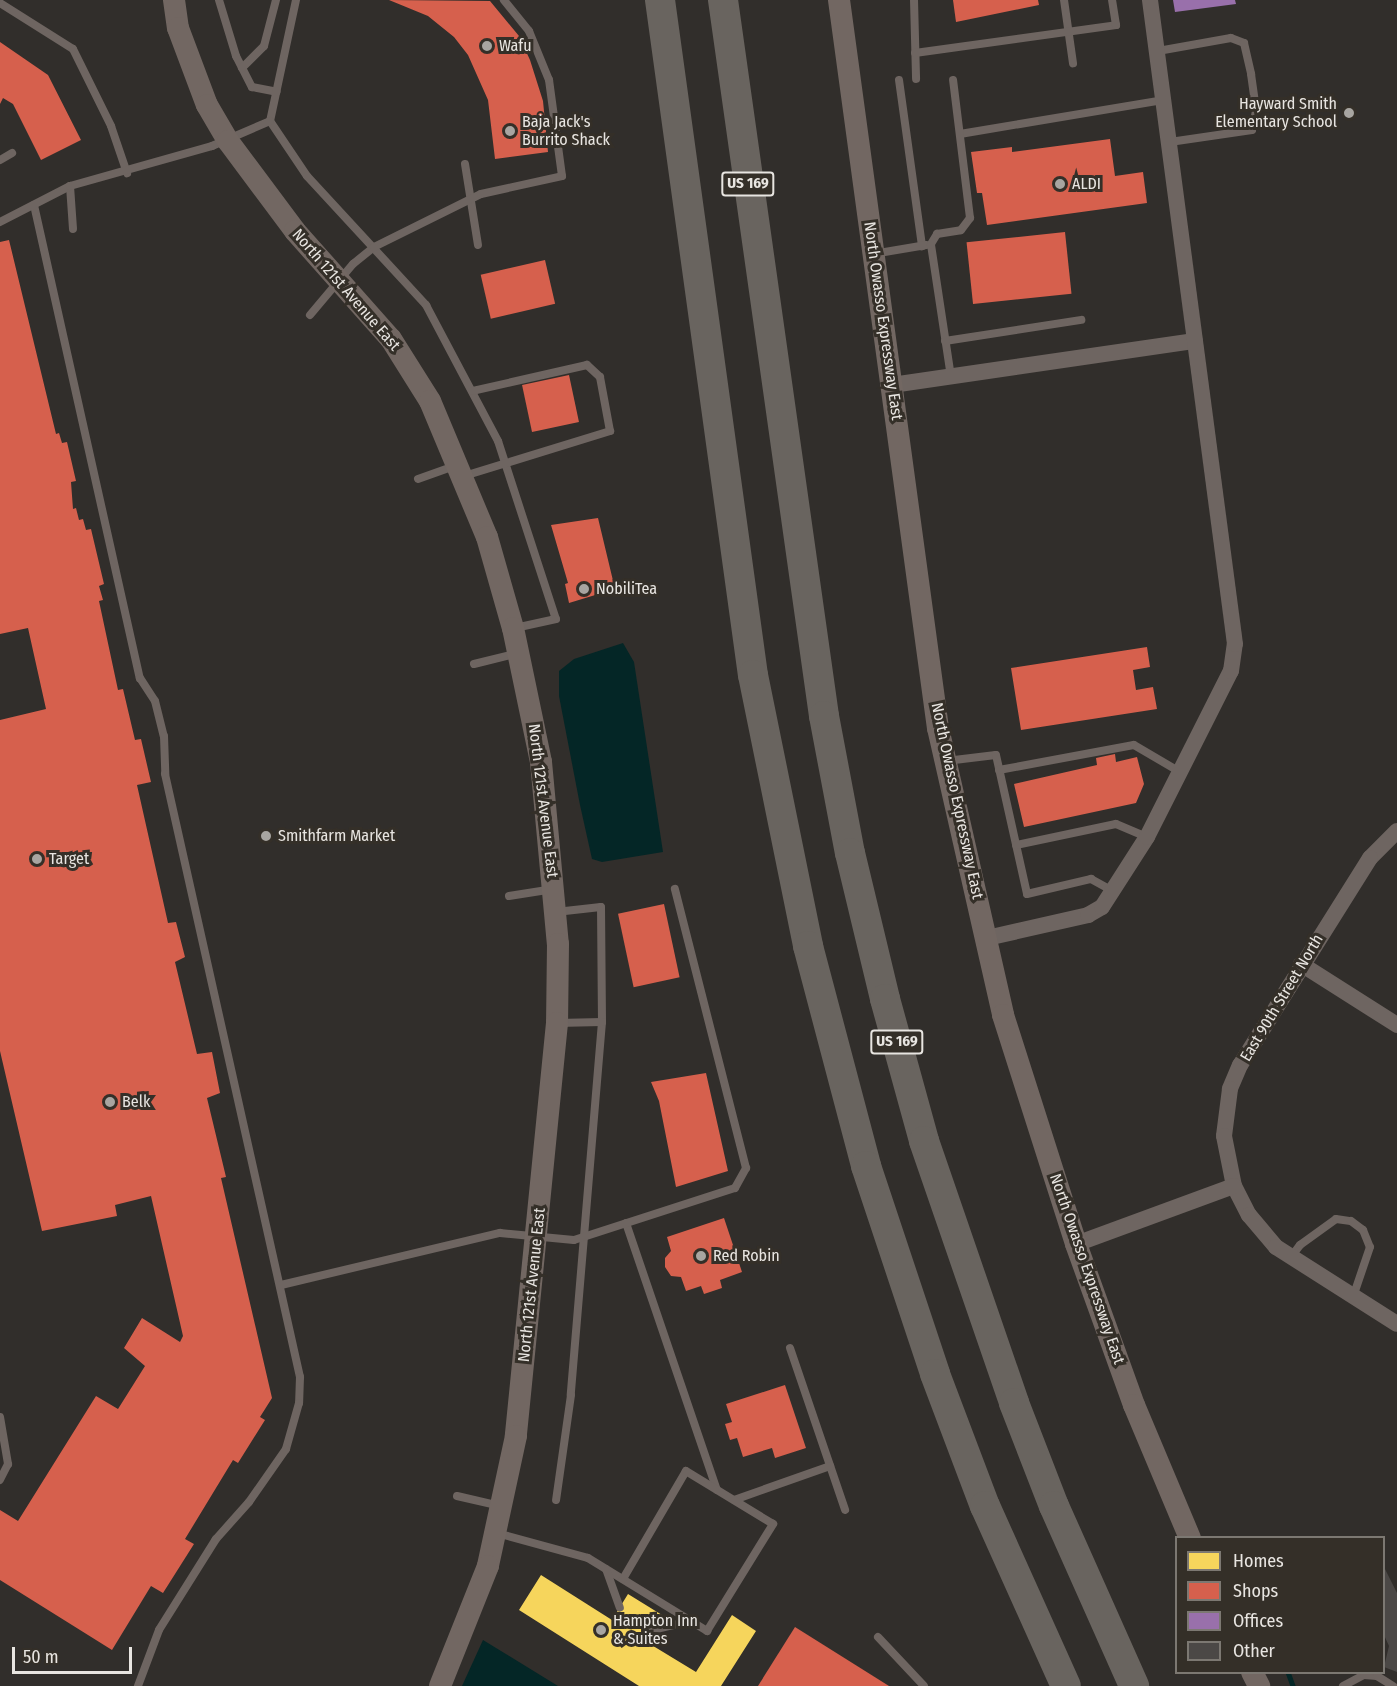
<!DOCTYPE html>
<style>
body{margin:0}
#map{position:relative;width:1397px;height:1686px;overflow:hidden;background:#312e2b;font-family:"Fira Sans Condensed",sans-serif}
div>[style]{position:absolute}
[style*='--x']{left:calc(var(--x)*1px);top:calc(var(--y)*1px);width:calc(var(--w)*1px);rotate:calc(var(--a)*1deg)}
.water>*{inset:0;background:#042626}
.homes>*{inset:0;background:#f6d55c}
.shops>*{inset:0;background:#d6604d;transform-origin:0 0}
.offices>*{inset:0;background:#9970ab}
.stream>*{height:4.5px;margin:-2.25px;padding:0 2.25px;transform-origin:2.25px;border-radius:2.25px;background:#042626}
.building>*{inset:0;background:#4b4846}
.lane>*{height:8px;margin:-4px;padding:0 4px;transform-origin:4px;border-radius:4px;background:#6e6561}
.street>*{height:16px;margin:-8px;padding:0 8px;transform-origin:8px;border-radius:8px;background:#6e6561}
.secondary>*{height:22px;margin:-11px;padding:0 11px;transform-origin:11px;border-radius:11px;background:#726762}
.highway>*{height:30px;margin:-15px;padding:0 15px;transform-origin:15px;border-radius:15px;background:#69645f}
.dots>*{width:16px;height:16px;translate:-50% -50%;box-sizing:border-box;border:3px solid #342f28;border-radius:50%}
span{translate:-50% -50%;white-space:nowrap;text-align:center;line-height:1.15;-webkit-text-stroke:6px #342f28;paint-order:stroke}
.shield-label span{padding:2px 4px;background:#342f28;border:2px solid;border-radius:4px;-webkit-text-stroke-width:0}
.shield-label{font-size:15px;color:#e8e5e1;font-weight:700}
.poi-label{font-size:16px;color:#e8e5e1}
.left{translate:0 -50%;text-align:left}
.right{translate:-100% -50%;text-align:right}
.street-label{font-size:16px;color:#e8e5e1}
.legend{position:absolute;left:1175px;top:1536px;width:210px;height:138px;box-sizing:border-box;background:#342f28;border:2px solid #7c7872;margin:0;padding:8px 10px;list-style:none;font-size:18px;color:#e8e5e1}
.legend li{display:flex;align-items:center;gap:12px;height:30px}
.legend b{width:30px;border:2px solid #7c7872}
.scale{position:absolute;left:12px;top:1647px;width:120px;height:27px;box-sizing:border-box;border:3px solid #e8e5e1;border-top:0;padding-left:8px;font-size:18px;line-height:21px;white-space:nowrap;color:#e8e5e1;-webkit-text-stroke:4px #342f28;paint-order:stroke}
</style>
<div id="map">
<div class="water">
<i style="clip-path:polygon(623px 643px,634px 662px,663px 852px,602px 862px,592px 859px,580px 805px,559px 696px,559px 671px,574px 659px)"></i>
<i style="clip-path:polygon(483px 1640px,558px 1686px,462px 1686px)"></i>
</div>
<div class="homes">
<i style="clip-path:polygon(541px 1575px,612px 1620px,628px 1594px,662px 1615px,645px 1641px,696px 1672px,732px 1615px,756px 1631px,721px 1686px,639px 1686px,519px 1610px)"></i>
</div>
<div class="shops">
<i style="clip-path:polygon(389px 0,490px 1px,519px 36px,530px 60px,543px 101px,548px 152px,495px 159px,488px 100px,468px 55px,454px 37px,428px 16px)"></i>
<i style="clip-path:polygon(953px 0,1038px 0,1039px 5px,956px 22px)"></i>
<i style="clip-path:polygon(0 42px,48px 75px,81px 140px,41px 160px,13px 104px,3px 98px,0 104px)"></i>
<i style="clip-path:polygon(1110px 139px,1115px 176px,1143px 172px,1147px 203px,987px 225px,982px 193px,977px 193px,971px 152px,1012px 147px,1012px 152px)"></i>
<i style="left:1065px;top:232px;width:62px;height:99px;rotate:84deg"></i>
<i style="clip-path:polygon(9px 240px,56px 434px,59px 433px,62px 443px,67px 442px,76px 481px,71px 482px,73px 509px,76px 508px,79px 520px,83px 519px,86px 530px,91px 529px,104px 584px,99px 586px,103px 600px,99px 601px,118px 690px,123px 689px,135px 740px,141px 739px,151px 782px,137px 785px,168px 923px,176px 922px,185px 957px,175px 962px,197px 1054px,212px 1052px,220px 1093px,207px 1098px,226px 1177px,221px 1178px,272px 1398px,260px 1417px,265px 1420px,238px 1463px,233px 1460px,185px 1539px,194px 1544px,163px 1593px,151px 1586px,112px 1650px,0 1580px,0 1510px,18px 1521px,96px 1396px,118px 1409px,145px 1366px,124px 1348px,142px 1318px,180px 1342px,183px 1336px,151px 1196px,115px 1205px,117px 1216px,42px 1231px,0 1051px,0 720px,46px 709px,28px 628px,0 634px,0 242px)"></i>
<i style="left:545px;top:260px;width:45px;height:66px;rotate:77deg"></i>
<i style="left:569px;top:375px;width:48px;height:48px;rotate:78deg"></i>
<i style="clip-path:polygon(598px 518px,615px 589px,569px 603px,565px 584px,568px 583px,551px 525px)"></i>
<i style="clip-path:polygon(1147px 647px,1150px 667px,1133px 670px,1136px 690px,1153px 687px,1157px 709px,1021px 730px,1011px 668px)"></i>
<i style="clip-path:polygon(1115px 754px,1116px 762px,1137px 757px,1144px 784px,1136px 803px,1024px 827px,1014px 784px,1097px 765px,1096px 758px)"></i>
<i style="left:664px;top:904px;width:75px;height:47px;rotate:78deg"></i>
<i style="clip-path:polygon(706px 1073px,728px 1171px,676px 1187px,659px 1101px,651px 1082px)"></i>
<i style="clip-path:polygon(724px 1218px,742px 1272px,720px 1280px,722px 1288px,704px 1294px,701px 1286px,686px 1291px,681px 1277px,671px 1276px,665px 1267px,665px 1258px,671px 1251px,667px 1237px)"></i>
<i style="clip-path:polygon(785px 1385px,806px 1448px,775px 1458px,772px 1448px,743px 1457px,737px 1438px,730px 1440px,725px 1424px,732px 1422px,726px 1404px)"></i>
<i style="clip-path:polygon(795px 1627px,889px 1686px,758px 1686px)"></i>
</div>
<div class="offices">
<i style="clip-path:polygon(1173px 0,1235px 0,1236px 4px,1175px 12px)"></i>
</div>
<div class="stream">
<i style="--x:1288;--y:1672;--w:15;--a:70"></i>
</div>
<div class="building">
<i style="clip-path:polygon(1384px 1567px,1397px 1593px,1397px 1672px,1384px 1667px,1389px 1646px,1384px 1635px)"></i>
</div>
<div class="lane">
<i style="--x:219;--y:0;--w:59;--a:73.1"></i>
<i style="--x:236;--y:56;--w:35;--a:63"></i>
<i style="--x:252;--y:87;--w:25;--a:11"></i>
<i style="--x:296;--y:0;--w:124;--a:102.1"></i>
<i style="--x:270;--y:121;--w:66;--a:56.1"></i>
<i style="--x:307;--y:176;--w:176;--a:47.3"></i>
<i style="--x:426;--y:305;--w:154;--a:62.1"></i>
<i style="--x:498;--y:441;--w:187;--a:72"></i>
<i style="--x:556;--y:619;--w:42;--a:167.6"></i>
<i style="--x:914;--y:0;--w:79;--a:88.5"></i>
<i style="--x:1064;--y:0;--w:64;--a:81.9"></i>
<i style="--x:0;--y:3;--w:86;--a:32.2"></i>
<i style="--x:73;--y:49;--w:86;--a:63.7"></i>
<i style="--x:111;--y:126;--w:50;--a:71.2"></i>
<i style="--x:1158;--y:51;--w:74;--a:-10.1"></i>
<i style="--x:1231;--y:38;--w:14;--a:21"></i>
<i style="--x:1244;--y:43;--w:32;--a:77"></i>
<i style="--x:1251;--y:74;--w:37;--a:82"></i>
<i style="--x:1256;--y:111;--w:19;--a:102"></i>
<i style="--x:1252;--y:130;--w:83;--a:171.7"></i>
<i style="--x:915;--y:53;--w:203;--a:-7.9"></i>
<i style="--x:1116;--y:25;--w:25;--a:-99"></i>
<i style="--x:242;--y:68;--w:31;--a:-45"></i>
<i style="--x:264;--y:46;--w:48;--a:-75.4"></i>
<i style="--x:899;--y:80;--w:168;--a:82.1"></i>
<i style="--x:960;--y:134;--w:207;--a:-9.5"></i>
<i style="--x:0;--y:160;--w:14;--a:-30"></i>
<i style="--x:465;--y:164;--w:82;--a:80.9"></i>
<i style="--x:70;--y:186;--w:43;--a:86"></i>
<i style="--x:34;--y:205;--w:485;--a:77.4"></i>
<i style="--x:140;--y:678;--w:27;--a:57"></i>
<i style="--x:155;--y:701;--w:36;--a:76"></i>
<i style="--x:164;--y:736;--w:38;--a:88"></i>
<i style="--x:165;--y:774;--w:618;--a:77.38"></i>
<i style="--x:300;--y:1377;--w:26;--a:92"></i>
<i style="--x:299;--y:1403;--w:48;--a:105.8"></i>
<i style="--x:286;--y:1449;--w:65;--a:124.9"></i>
<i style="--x:249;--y:1502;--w:50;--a:131.7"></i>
<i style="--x:216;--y:1539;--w:107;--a:122.1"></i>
<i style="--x:159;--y:1630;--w:60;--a:110.6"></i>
<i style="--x:0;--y:222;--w:79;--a:-27.2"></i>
<i style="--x:70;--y:186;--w:148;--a:-15.7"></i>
<i style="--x:212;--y:146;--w:63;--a:-23.3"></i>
<i style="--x:873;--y:254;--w:54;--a:-9.6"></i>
<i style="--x:310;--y:315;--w:67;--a:-49.9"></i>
<i style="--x:353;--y:264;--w:27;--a:-39"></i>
<i style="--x:374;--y:247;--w:119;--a:-26.4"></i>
<i style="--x:481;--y:194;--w:83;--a:-12.5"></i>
<i style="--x:562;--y:176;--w:97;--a:-97.7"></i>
<i style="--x:549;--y:80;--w:53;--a:-112.2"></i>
<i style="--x:529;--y:31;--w:40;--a:-129"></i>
<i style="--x:945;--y:341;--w:138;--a:-8.8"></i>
<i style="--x:951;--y:377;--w:134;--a:-98.6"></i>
<i style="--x:931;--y:244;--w:12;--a:-59"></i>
<i style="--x:937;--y:234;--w:24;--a:-9"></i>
<i style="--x:961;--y:230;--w:15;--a:-53"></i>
<i style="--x:970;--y:218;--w:139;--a:-97"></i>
<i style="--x:464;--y:476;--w:153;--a:-17.1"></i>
<i style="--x:610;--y:431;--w:55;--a:-100.5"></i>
<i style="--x:600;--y:377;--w:18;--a:-137"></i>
<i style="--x:587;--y:365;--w:117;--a:167.2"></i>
<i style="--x:418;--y:479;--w:41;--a:-19.7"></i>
<i style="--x:474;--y:664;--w:45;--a:-14"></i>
<i style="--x:946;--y:761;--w:50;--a:-6.8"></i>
<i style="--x:996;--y:755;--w:142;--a:77.4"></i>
<i style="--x:1027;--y:894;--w:66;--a:-13.2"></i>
<i style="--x:1091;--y:879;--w:26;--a:29"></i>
<i style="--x:999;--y:770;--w:137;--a:-10.5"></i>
<i style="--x:1134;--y:745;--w:53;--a:30.4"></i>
<i style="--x:1016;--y:845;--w:102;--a:-11.9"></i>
<i style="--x:1116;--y:824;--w:34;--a:23"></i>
<i style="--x:509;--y:896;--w:45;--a:-9"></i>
<i style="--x:556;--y:912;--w:45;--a:-6.3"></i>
<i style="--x:601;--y:907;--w:115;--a:89.5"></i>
<i style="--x:602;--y:1022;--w:374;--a:94.8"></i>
<i style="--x:571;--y:1395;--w:106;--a:98.1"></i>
<i style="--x:557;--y:1023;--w:45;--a:-1.3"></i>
<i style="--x:626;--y:1223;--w:282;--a:71.2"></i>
<i style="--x:1291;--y:1257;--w:15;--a:-53"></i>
<i style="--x:1300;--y:1245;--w:44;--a:-35.8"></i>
<i style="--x:1336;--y:1219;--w:15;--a:8"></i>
<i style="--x:1351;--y:1221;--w:15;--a:37"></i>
<i style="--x:1363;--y:1230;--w:18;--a:68"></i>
<i style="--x:1370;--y:1247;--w:53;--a:108.8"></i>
<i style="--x:281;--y:1285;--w:225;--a:-13.4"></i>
<i style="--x:500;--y:1233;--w:74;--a:5.4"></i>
<i style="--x:574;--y:1240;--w:169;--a:-17.9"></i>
<i style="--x:735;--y:1188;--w:23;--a:-61"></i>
<i style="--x:746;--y:1168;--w:288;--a:-104.3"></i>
<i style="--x:790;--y:1348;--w:171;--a:71.2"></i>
<i style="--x:0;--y:1417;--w:48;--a:80.3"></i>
<i style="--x:8;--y:1464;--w:18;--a:117"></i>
<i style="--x:457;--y:1496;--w:44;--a:13.1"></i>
<i style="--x:734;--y:1500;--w:102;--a:-19.5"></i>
<i style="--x:497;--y:1533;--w:94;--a:15.4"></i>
<i style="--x:588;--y:1558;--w:140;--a:31.5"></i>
<i style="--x:707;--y:1631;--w:126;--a:-58.3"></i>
<i style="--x:773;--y:1524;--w:102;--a:-148.7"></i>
<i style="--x:686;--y:1471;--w:125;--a:120.3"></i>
<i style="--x:606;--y:1569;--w:41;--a:70.3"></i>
<i style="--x:652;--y:1630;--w:39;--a:-13"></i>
<i style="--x:878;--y:1637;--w:67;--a:46.8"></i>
<i style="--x:1343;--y:1686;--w:24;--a:-28"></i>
<i style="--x:1364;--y:1675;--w:13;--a:4"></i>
<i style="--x:1377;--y:1676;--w:19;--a:32"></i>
</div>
<div class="street">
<i style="--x:892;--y:385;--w:306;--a:-8.3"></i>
<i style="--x:1397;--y:831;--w:38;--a:135"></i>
<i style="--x:1370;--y:858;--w:244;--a:122.1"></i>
<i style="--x:1240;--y:1065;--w:26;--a:113"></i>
<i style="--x:1230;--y:1089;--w:47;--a:97.3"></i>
<i style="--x:1224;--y:1136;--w:51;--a:78.7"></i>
<i style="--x:1234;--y:1186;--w:33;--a:63"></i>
<i style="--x:1249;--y:1215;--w:42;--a:49.8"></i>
<i style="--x:1276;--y:1247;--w:143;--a:32.5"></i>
<i style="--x:987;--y:938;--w:104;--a:-12.8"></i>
<i style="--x:1088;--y:915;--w:16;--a:-30"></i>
<i style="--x:1102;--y:907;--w:83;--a:-57.3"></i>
<i style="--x:1147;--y:837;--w:186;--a:-63.2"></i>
<i style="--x:1231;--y:671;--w:27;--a:-82"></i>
<i style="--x:1235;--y:644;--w:650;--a:-97.52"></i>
<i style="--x:1301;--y:964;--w:114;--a:32.4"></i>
<i style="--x:1076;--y:1244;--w:168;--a:-20.2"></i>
</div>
<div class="secondary">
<i style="--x:174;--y:0;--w:28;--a:82"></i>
<i style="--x:178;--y:28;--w:82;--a:69.4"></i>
<i style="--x:207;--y:105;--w:42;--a:59.7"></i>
<i style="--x:228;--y:141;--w:112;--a:53.3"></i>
<i style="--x:295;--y:231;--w:144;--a:48.4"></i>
<i style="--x:391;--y:339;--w:73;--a:57.8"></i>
<i style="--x:430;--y:401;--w:147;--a:67.3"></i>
<i style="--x:487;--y:537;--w:95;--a:74.1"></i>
<i style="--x:513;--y:628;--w:137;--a:78.2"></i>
<i style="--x:541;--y:762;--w:183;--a:84.7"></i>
<i style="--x:558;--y:944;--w:79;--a:90.7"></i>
<i style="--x:557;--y:1023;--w:415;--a:95.7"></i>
<i style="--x:516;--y:1436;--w:133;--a:102.2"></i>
<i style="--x:488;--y:1566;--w:129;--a:111.8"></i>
<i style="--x:839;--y:0;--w:735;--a:82.26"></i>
<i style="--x:938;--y:728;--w:294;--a:77.2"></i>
<i style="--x:1003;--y:1015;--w:240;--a:72.3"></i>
<i style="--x:1076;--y:1244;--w:171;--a:70.2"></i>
<i style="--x:1134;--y:1405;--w:144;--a:67.2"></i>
<i style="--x:1252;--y:1672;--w:16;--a:63"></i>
</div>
<div class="highway">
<i style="--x:660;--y:0;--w:681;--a:82.16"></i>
<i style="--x:753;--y:675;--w:277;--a:78.5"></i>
<i style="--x:808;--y:946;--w:228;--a:75.2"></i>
<i style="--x:866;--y:1166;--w:219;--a:71.6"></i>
<i style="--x:935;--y:1374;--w:141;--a:69.3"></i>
<i style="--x:985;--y:1506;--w:197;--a:65.8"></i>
<i style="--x:723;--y:0;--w:723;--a:81.97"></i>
<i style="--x:824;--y:716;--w:139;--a:79.3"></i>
<i style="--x:850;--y:853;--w:150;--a:76.5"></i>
<i style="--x:885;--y:999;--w:147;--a:74.6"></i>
<i style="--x:924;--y:1141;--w:277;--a:71"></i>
<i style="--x:1014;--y:1403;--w:110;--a:68.8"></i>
<i style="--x:1054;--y:1506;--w:197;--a:66"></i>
</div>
<div class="dots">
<i style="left:487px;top:46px;background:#a8a5a1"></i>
<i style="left:1349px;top:113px;background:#a8a5a1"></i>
<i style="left:510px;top:131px;background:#a8a5a1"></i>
<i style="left:1060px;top:184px;background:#a8a5a1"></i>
<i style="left:584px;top:589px;background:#a8a5a1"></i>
<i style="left:266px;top:836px;background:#a8a5a1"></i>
<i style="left:37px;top:859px;background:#a8a5a1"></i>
<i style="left:110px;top:1102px;background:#a8a5a1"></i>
<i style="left:701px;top:1256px;background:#a8a5a1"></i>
<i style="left:601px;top:1630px;background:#a8a5a1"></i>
</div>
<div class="shield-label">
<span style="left:748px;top:184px">US 169</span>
<span style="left:897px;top:1042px">US 169</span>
</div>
<div class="poi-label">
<span class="left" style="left:499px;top:46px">Wafu</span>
<span class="right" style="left:1337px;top:113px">Hayward Smith<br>Elementary School</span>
<span class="left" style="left:522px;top:131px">Baja Jack's<br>Burrito Shack</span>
<span class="left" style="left:1072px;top:184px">ALDI</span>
<span class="left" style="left:596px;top:589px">NobiliTea</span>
<span class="left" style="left:278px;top:836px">Smithfarm Market</span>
<span class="left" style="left:49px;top:859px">Target</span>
<span class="left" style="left:122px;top:1102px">Belk</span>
<span class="left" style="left:713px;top:1256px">Red Robin</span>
<span class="left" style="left:613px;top:1630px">Hampton Inn<br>&amp; Suites</span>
</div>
<div class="street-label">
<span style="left:346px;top:290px;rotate:49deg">North 121st Avenue East</span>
<span style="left:883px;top:321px;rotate:82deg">North Owasso Expressway East</span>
<span style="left:543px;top:801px;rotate:83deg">North 121st Avenue East</span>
<span style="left:957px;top:801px;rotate:78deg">North Owasso Expressway East</span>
<span style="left:1282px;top:998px;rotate:-59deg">East 90th Street North</span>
<span style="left:1087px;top:1269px;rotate:71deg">North Owasso Expressway East</span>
<span style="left:532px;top:1285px;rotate:-84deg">North 121st Avenue East</span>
</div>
<ul class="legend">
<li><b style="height:16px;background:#f6d55c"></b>Homes</li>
<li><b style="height:16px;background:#d6604d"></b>Shops</li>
<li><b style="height:16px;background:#9970ab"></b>Offices</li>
<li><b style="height:16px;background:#4b4846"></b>Other</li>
</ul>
<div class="scale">50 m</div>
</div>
